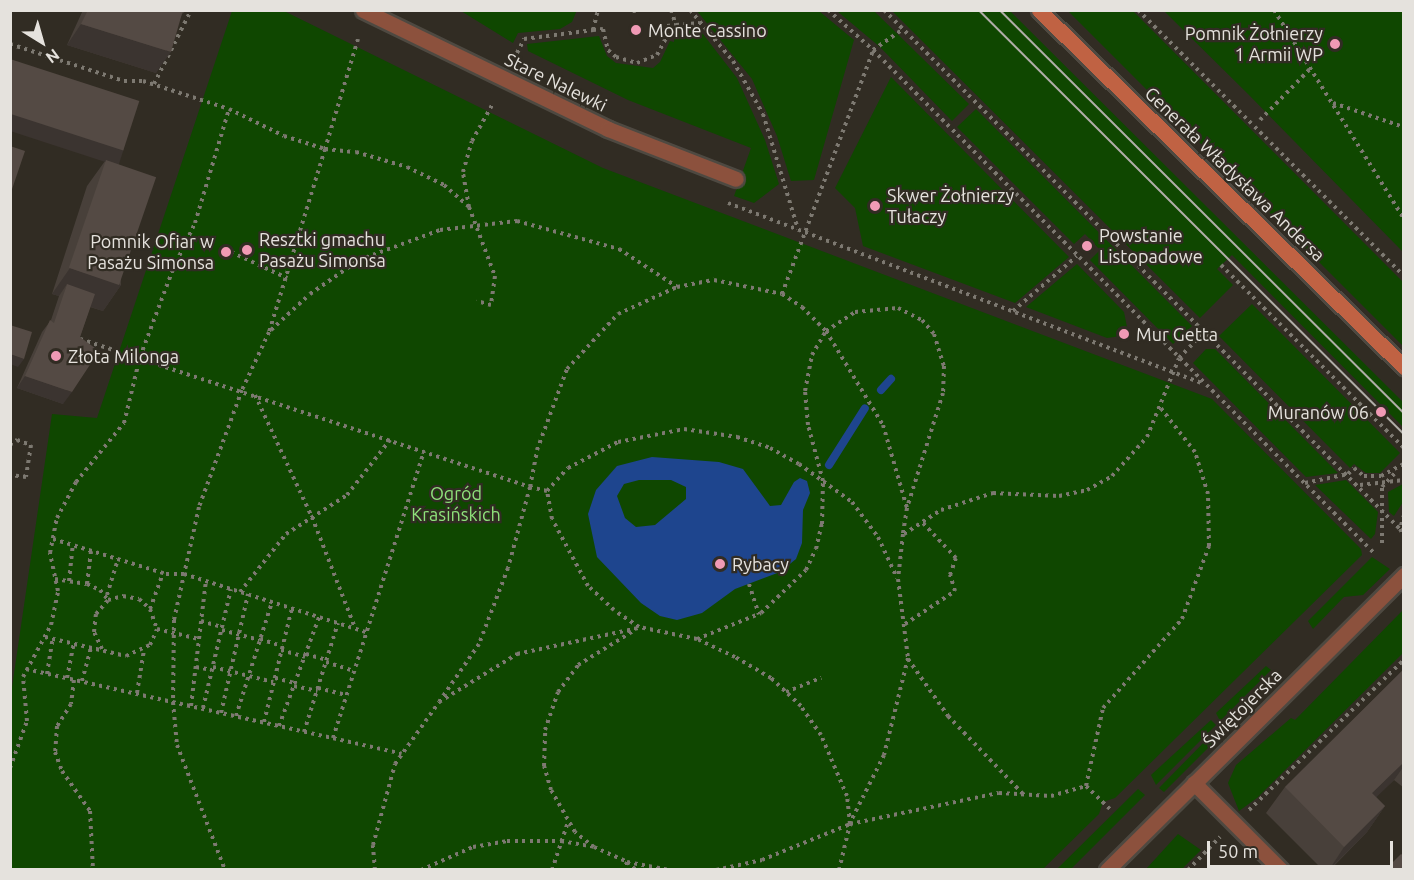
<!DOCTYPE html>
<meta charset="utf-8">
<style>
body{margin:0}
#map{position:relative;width:1414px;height:880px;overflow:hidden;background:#312c23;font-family:Ubuntu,sans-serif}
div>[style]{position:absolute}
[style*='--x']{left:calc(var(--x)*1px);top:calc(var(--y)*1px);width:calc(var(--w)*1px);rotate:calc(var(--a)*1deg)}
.green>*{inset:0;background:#0f4700}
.water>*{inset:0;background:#1e458e}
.stream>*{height:8px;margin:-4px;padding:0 4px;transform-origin:4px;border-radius:4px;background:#1e458e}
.path>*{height:4px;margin-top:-2px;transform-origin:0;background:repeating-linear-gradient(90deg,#7d7971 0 3px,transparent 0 7.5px)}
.roads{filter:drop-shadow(2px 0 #4e4941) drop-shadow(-2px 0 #4e4941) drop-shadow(0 2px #4e4941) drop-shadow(0 -2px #4e4941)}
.minor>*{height:15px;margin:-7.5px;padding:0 7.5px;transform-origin:7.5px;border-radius:7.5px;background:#8c513d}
.tertiary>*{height:15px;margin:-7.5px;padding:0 7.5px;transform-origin:7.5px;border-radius:7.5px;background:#8c513d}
.secondary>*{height:15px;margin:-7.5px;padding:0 7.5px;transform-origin:7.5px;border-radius:7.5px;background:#c06243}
.tram>*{height:1.5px;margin:-0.75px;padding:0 0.75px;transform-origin:0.75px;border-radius:0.75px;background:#b0ada7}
.wall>*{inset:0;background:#48403a}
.shaded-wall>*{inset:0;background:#3b3430;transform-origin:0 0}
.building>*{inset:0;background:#544a44;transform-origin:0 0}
.dots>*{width:16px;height:16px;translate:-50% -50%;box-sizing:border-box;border:3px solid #312c23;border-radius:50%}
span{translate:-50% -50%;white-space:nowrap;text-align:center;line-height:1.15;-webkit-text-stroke:4.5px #312c23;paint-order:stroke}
.poi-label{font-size:18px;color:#e5e2dd}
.left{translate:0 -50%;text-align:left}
.right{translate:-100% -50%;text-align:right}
.street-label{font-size:18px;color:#e5e2dd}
.park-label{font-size:18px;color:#8fe27b}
.frame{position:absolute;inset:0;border:12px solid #e5e2dd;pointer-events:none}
.north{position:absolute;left:12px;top:12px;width:60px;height:60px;-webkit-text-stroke:4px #312c23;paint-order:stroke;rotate:143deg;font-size:16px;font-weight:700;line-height:24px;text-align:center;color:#e5e2dd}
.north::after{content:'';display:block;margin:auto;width:21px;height:27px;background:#e5e2dd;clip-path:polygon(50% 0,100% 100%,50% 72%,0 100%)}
.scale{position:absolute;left:1207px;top:841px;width:186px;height:27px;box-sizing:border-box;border:3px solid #e5e2dd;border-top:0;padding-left:8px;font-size:18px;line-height:21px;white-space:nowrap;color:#e5e2dd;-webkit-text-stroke:4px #312c23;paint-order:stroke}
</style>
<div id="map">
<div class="green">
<i style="clip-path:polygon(577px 10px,572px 22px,560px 29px,518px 33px,513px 43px,461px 11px)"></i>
<i style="clip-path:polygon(232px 11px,284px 11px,603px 168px,1212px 399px,1361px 549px,1362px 555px,1115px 798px,1103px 802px,1099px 814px,1043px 869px,11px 870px,11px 694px,52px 414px,97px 418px)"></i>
<i style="clip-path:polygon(697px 11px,819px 11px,854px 40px,814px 180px,791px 181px,777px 136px,752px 79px)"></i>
<i style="clip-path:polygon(837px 11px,874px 11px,969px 104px,952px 121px,880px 47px)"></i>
<i style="clip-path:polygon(892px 11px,1010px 11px,1403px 402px,1403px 427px,1232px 255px,1217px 269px,1233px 285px,1200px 318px)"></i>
<i style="clip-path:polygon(1068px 11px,1133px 11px,1403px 282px,1403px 346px)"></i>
<i style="clip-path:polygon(1164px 11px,1403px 11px,1403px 252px,1248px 94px)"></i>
<i style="clip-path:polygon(699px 29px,737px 78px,765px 140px,779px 184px,754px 203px,734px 196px,751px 148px,628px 100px,528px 51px,527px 44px,599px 36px,607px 56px,616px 63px,653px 68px,660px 62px,670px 41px,674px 42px,675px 32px)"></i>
<i style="clip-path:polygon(891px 77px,1069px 257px,1015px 303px,863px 246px,855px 208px,835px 188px)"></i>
<i style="clip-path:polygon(976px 109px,1192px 326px,1173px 344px,1090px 260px,1100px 250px,1085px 234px,1074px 244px,957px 127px)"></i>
<i style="clip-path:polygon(1077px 264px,1124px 312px,1127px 327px,1121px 336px,1107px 338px,1026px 307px)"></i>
<i style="clip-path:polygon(1252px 304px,1400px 453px,1380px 473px,1366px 473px,1354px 464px,1350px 468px,1219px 336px)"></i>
<i style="clip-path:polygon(1206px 349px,1215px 349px,1338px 473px,1306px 477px,1193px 363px)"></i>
<i style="clip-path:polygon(1346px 480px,1378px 512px,1375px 534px,1371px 539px,1315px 485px)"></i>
<i style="clip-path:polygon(1403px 484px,1403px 502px,1394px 516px,1389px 512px,1388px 492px)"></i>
<i style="clip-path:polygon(1372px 557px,1390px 569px,1363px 595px,1344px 597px,1313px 629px,1308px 621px)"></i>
<i style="clip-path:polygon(1403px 610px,1403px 653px,1257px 798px,1239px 811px,1228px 783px,1236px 765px,1291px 718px,1295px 720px)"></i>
<i style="clip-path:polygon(1266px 666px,1271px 670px,1220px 721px,1216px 713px)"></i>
<i style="clip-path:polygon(1211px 720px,1216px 725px,1156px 785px,1151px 775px)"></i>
<i style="clip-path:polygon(1213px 733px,1212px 744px,1164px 792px,1159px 788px)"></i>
<i style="clip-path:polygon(1138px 789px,1145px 795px,1071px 869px,1057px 869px)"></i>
<i style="clip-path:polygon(1178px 834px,1201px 850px,1182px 869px,1146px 869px)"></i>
</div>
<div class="water">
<i style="clip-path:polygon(evenodd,652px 457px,719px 462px,743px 469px,770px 506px,781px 505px,794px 482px,800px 478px,807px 481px,810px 493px,803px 510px,802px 543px,796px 559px,780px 572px,735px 589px,702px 613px,677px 620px,660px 616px,641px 603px,597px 557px,588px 514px,596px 490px,617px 466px,652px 457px,639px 480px,671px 480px,686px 487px,686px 499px,655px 525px,636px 527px,625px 518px,617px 496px,624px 484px,639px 480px)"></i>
</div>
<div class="stream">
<i style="--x:881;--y:390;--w:15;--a:-48"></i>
<i style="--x:829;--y:465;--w:67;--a:-57.7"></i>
</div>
<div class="path">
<i style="--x:634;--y:10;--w:3;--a:72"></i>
<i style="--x:671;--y:10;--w:16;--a:72"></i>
<i style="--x:676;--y:25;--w:24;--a:-5"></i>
<i style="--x:690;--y:10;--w:67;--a:49.9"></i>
<i style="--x:733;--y:61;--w:61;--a:60.5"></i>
<i style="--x:763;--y:114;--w:120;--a:73.1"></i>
<i style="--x:828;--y:10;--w:60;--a:41.6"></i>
<i style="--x:873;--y:50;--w:709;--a:45.11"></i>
<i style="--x:884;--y:10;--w:732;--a:45.17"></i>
<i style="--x:1138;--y:10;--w:376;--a:45"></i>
<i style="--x:1274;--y:10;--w:246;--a:58.1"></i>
<i style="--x:593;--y:30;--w:10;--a:-6"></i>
<i style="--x:603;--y:29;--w:22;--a:77"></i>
<i style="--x:608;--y:50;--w:11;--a:41"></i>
<i style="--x:616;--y:57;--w:22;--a:16"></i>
<i style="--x:637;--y:63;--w:22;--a:-22"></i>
<i style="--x:657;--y:55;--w:21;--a:-62"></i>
<i style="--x:667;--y:36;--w:10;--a:-90"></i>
<i style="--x:667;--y:26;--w:9;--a:-6"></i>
<i style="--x:358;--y:39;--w:115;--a:106.7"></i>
<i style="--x:325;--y:149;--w:31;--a:6"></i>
<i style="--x:356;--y:152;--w:53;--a:16.4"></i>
<i style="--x:407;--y:167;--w:41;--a:25.9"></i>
<i style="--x:444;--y:185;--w:33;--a:41"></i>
<i style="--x:469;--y:207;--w:74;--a:69.4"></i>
<i style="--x:495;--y:276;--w:29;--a:98"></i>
<i style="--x:491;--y:305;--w:15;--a:-164"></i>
<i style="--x:10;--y:44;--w:120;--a:18"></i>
<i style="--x:124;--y:81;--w:19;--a:0"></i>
<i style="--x:143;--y:81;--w:90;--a:18"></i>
<i style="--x:229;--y:109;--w:61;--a:26.1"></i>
<i style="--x:284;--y:136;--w:43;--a:17.6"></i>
<i style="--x:325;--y:149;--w:191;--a:107"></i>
<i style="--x:269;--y:332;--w:64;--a:115"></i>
<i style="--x:242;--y:390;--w:125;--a:110.2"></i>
<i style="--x:199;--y:507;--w:116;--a:102.5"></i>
<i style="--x:174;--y:620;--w:82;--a:90.7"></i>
<i style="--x:173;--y:702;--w:43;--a:84.7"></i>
<i style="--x:177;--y:745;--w:134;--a:69"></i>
<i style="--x:517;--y:53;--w:16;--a:-63"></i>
<i style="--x:524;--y:39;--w:70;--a:-7.4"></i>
<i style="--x:593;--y:30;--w:21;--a:-76"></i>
<i style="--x:154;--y:84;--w:83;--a:-63.4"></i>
<i style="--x:1333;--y:103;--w:75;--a:18.7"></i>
<i style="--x:1260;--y:120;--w:71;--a:-45.6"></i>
<i style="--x:728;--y:203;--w:509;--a:20.82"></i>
<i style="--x:469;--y:207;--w:36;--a:-100"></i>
<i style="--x:463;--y:172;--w:32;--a:-74"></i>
<i style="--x:472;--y:141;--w:41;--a:-60.9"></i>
<i style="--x:231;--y:252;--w:62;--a:24.9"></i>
<i style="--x:1221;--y:265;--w:259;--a:45"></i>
<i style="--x:782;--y:294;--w:24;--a:33"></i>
<i style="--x:802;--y:307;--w:34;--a:45"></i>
<i style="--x:826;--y:331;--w:35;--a:-33"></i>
<i style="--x:855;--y:312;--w:43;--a:-5.3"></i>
<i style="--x:898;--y:308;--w:27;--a:27"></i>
<i style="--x:922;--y:320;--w:18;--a:49"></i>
<i style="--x:934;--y:334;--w:34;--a:73"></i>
<i style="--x:944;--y:366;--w:27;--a:92"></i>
<i style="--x:943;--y:393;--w:121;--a:107.4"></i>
<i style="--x:907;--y:508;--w:26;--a:99"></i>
<i style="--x:903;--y:534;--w:45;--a:96.3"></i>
<i style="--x:898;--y:579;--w:80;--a:82.8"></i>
<i style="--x:908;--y:658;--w:100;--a:103.9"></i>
<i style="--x:884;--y:755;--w:76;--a:116.6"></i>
<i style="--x:1013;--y:311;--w:84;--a:-40.7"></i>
<i style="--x:271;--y:330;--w:53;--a:-42.7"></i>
<i style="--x:310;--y:294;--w:60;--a:-34.8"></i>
<i style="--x:359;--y:260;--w:86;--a:-20.3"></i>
<i style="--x:440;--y:230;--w:78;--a:-6.7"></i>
<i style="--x:517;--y:221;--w:106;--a:15.4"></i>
<i style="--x:619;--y:249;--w:69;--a:33.2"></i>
<i style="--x:80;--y:339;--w:474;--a:18.2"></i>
<i style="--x:530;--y:487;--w:84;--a:105.2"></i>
<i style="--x:508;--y:568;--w:81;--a:110.9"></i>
<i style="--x:479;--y:644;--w:70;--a:124.6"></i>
<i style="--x:439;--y:702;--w:92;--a:-31.6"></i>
<i style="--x:517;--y:654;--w:124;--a:-12.1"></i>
<i style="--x:255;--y:395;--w:135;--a:65"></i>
<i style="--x:312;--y:517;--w:119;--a:68.8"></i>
<i style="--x:10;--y:445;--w:9;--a:-36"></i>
<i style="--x:17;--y:440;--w:15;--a:20"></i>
<i style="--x:31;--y:445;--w:32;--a:99"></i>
<i style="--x:26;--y:477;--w:16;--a:-173"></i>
<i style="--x:1305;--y:483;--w:44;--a:-11.8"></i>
<i style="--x:1348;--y:474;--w:8;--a:-45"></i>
<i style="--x:1354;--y:468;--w:13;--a:39"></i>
<i style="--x:1364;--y:476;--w:17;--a:0"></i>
<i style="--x:1381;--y:476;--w:26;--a:-28"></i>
<i style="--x:1360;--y:485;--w:44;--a:-6.5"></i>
<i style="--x:547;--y:491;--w:31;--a:-48"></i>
<i style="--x:568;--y:468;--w:56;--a:-27.5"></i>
<i style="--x:618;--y:442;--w:67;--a:-11.1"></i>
<i style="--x:684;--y:429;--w:54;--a:8.6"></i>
<i style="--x:737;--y:437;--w:35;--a:18"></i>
<i style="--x:770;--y:448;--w:33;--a:29"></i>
<i style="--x:799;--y:464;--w:65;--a:35.6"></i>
<i style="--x:852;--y:502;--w:44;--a:53.4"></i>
<i style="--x:878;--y:537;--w:45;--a:65.1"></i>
<i style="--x:1404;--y:515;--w:15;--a:106"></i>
<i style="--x:1400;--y:529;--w:8;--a:60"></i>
<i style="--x:904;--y:534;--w:44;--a:-33"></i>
<i style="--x:941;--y:510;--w:55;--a:-18.1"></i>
<i style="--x:993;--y:493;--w:66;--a:2.6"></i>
<i style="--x:1059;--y:496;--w:29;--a:-12"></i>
<i style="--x:1087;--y:490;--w:29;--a:-29"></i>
<i style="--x:1112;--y:476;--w:52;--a:-48.1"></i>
<i style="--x:1147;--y:437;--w:85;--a:-67.9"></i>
<i style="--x:1179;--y:358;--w:37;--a:-46"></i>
<i style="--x:53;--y:539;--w:118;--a:17.2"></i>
<i style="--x:166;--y:574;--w:18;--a:0"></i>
<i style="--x:184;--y:574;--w:191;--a:17.7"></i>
<i style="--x:1382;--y:543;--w:56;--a:-90"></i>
<i style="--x:1382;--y:487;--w:21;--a:-47"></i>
<i style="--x:55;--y:579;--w:32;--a:9"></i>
<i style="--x:87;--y:584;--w:14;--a:25"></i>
<i style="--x:100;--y:590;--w:13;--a:51"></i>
<i style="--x:69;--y:581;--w:36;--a:-84"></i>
<i style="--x:87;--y:584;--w:33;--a:-83"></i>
<i style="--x:749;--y:584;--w:32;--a:72"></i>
<i style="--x:240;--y:592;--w:74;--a:-51.6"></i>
<i style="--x:286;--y:534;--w:72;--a:-32.6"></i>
<i style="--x:347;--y:495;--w:70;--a:-52"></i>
<i style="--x:107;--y:595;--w:38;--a:-73"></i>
<i style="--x:150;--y:609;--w:38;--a:-70"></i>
<i style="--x:201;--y:621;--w:22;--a:16"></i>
<i style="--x:905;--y:624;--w:60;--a:-33.4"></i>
<i style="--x:955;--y:591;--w:17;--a:-107"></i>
<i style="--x:950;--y:575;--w:18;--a:-71"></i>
<i style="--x:956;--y:558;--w:50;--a:-133.4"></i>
<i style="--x:222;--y:630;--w:39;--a:15"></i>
<i style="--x:45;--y:637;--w:83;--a:13.2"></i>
<i style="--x:126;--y:656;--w:26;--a:-25"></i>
<i style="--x:150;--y:645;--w:17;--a:-66"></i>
<i style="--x:157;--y:629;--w:43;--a:13.4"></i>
<i style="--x:260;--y:639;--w:23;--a:18"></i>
<i style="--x:697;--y:639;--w:69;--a:-22.1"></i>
<i style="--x:761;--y:613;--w:62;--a:-43.7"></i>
<i style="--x:806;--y:570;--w:23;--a:-65"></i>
<i style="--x:816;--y:549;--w:26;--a:-77"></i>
<i style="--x:822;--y:524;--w:43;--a:-88.7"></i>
<i style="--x:823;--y:481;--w:58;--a:-105"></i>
<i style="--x:808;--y:425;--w:34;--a:-95"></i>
<i style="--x:805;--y:391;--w:37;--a:-79"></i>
<i style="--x:812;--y:355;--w:28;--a:-60"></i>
<i style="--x:826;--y:331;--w:110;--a:58.8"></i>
<i style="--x:883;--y:425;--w:86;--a:73.9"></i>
<i style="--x:102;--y:649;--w:19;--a:-115"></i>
<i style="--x:94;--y:632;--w:18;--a:-84"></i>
<i style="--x:96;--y:614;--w:18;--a:-49"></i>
<i style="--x:108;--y:600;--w:16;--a:-15"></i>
<i style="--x:123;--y:596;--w:16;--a:11"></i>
<i style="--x:139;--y:599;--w:15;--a:42"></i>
<i style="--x:150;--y:609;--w:21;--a:71"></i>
<i style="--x:281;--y:650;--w:25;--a:16"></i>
<i style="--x:306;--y:654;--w:22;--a:16"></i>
<i style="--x:908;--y:659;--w:70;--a:54.9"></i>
<i style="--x:948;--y:716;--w:108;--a:46.1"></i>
<i style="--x:326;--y:662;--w:29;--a:18"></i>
<i style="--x:196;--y:667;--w:16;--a:11"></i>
<i style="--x:213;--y:667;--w:62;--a:14"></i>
<i style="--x:26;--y:669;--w:385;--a:12.7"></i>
<i style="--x:47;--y:674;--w:36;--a:-81"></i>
<i style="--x:67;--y:678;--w:36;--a:-79"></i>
<i style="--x:275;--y:678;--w:21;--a:14"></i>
<i style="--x:74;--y:680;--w:24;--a:97"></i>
<i style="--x:71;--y:704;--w:26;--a:122"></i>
<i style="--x:57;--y:726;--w:26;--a:94"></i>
<i style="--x:55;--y:752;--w:20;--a:70"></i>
<i style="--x:62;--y:771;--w:49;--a:55"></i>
<i style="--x:90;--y:811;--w:59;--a:87.1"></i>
<i style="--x:82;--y:681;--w:35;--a:-75"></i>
<i style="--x:294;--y:686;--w:24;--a:12"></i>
<i style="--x:318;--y:688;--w:30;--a:14"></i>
<i style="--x:786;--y:692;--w:38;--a:-22"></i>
<i style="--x:137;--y:693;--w:44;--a:-80.8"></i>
<i style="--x:191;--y:706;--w:126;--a:-83.2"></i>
<i style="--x:203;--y:708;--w:122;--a:-76.8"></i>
<i style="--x:221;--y:713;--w:122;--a:-77.2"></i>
<i style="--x:236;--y:716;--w:120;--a:-72.5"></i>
<i style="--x:264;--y:722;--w:117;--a:-76.2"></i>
<i style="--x:279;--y:726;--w:116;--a:-69.8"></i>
<i style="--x:304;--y:732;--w:114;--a:-72.7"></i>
<i style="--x:333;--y:738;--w:301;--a:-72.4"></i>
<i style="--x:10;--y:768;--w:50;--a:-70.1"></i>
<i style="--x:27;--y:721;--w:44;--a:-95.2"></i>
<i style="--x:23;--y:677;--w:59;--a:-61.7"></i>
<i style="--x:51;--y:625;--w:35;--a:-78"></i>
<i style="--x:58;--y:591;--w:39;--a:-102"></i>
<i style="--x:50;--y:553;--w:36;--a:-79"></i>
<i style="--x:57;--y:518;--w:41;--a:-62.2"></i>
<i style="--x:76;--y:482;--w:76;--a:-50.9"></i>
<i style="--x:124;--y:423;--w:68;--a:-76.4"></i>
<i style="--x:140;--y:357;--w:94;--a:-69.4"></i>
<i style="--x:173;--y:269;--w:51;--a:-64.4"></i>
<i style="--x:195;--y:223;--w:119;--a:-73.4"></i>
<i style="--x:1086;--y:786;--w:33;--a:44"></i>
<i style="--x:1249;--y:810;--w:216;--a:-44.1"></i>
<i style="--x:594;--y:847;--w:24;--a:-142"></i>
<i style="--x:575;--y:832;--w:48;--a:-119.7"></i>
<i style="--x:551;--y:790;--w:25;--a:-106"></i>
<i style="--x:544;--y:766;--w:36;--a:-88"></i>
<i style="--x:545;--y:730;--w:40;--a:-71.1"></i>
<i style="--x:558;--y:692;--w:34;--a:-53"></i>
<i style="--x:578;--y:665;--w:67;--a:-31.6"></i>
<i style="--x:627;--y:862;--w:43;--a:10.8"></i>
<i style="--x:627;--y:862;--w:12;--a:42"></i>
<i style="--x:10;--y:869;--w:1;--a:45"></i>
<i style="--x:375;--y:870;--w:25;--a:-95"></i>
<i style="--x:373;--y:845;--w:84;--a:-74.8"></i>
<i style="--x:395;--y:764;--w:76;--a:-54.6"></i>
<i style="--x:421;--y:870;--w:57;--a:-23.9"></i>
<i style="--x:473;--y:847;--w:35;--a:-10"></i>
<i style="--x:507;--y:841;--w:54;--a:0"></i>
<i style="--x:561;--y:841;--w:34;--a:10"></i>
<i style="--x:594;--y:847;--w:36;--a:24"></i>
<i style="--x:627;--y:862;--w:9;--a:111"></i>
<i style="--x:552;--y:870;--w:51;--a:-71.6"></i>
<i style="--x:716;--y:870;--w:47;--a:-12.3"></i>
<i style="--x:762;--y:860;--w:95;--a:-22.2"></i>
<i style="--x:850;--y:824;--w:152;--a:-11.8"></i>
<i style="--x:999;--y:793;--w:52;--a:3.3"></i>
<i style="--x:1051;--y:796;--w:36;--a:-16"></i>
<i style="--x:1086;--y:786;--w:80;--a:-77.7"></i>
<i style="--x:1103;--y:708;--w:119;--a:-48.4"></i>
<i style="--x:1182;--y:619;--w:78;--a:-69.7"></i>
<i style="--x:1209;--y:546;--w:52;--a:-91.1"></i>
<i style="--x:1208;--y:494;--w:44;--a:-107.2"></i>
<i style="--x:1195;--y:452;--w:57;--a:-127.9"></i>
<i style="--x:839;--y:870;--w:47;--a:-76.6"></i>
<i style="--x:850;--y:824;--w:28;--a:-96"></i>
<i style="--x:847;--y:796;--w:66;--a:-113.1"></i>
<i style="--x:821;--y:735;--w:35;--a:-125"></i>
<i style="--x:801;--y:706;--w:41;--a:-137"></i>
<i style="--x:771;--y:678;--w:42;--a:-149.7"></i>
<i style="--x:735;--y:657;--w:42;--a:-154.7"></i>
<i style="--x:697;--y:639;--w:59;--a:-168.3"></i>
<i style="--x:639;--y:627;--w:30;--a:-146"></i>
<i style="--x:614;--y:610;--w:35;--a:-137"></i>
<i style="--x:588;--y:586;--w:76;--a:-118.2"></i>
<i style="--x:552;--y:519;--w:28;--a:-100"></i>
<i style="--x:547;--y:491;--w:17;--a:-167"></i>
<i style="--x:530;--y:487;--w:38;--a:-79"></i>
<i style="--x:537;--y:450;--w:86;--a:-69.7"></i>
<i style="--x:567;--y:369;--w:75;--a:-47.2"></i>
<i style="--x:618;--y:314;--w:65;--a:-24.6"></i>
<i style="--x:677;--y:287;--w:38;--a:-11"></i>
<i style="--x:714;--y:280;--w:69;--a:11.6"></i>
<i style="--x:782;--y:294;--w:260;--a:-69.5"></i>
<i style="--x:873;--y:50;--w:37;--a:-35"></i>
<i style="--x:1188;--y:870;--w:46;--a:-45.9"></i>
</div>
<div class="roads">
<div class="minor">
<i style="--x:363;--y:10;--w:272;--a:25.9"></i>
<i style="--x:608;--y:129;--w:137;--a:21.3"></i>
<i style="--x:1194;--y:783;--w:123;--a:45"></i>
</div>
<div class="tertiary">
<i style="--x:1107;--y:870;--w:419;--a:-44.8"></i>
</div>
<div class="secondary">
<i style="--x:1039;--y:10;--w:511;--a:44.37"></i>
</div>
</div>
<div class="tram">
<i style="--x:979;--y:10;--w:600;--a:44.93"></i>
<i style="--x:1000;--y:10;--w:571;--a:44.93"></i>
</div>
<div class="wall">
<i style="clip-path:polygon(83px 10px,187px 10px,182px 14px,156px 73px,67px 45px)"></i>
<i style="clip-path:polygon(10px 59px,114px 163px,121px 285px,103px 311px,90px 307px,80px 337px,63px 404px,17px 388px,42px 332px,51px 320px,59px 296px,52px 294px,87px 186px,105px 161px,10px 130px)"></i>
<i style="clip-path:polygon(1404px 669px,1404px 788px,1394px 780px,1376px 797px,1385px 806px,1367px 832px,1330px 870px,1323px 870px,1266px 813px,1285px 787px)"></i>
</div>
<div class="shaded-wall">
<i style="clip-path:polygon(81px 24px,171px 52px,156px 73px,67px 45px)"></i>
<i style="left:10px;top:111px;width:120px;height:19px;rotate:18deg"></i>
<i style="clip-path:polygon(70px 268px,121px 285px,103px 311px,63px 298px,67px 284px,59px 296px,52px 294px)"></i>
<i style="clip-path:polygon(10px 354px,24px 359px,18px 367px,10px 364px)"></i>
<i style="clip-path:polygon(25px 376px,72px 392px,63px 404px,17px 388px)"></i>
<i style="clip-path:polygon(1404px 762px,1404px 766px,1394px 780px,1354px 819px,1372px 793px)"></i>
<i style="clip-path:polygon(1385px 806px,1367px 832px,1329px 870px,1344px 847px)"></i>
</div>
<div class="building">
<i style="clip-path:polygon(88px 10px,183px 10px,171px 52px,81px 24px)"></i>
<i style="left:10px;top:59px;width:136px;height:52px;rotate:18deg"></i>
<i style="clip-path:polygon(10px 146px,25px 151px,10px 195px)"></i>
<i style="left:106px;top:160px;width:53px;height:114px;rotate:19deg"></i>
<i style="clip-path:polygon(67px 284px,95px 294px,80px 337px,99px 351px,72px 392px,25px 376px,50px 320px,54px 323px)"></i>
<i style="clip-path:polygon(10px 325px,32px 332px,24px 359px,10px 354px)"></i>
<i style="clip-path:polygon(1404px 669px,1404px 762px,1372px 793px,1385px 806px,1344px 847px,1285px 787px)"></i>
<i style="clip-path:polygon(1401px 854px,1404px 856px,1404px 870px,1385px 870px)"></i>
</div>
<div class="dots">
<i style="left:636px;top:30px;background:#f09ab5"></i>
<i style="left:1335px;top:44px;background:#f09ab5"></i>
<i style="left:875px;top:206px;background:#f09ab5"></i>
<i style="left:1087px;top:246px;background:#f09ab5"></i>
<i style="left:247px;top:250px;background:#f09ab5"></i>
<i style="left:226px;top:252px;background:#f09ab5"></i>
<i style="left:1124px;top:334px;background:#f09ab5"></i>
<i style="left:56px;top:356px;background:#f09ab5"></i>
<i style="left:1381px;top:412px;background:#f09ab5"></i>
<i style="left:720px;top:564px;background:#f09ab5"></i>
</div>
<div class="poi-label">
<span class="left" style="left:648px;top:30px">Monte Cassino</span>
<span class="right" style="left:1323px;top:44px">Pomnik Żołnierzy<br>1 Armii WP</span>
<span class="left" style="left:887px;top:206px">Skwer Żołnierzy<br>Tułaczy</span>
<span class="left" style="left:1099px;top:246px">Powstanie<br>Listopadowe</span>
<span class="left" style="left:259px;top:250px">Resztki gmachu<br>Pasażu Simonsa</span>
<span class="right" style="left:214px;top:252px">Pomnik Ofiar w<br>Pasażu Simonsa</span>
<span class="left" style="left:1136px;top:334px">Mur Getta</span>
<span class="left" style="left:68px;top:356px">Złota Milonga</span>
<span class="right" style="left:1369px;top:412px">Muranów 06</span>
<span class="left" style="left:732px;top:564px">Rybacy</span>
</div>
<div class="street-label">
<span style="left:556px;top:82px;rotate:26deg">Stare Nalewki</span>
<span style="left:1235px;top:174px;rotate:44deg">Generała Władysława Andersa</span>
<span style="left:1242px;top:708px;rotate:-45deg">Świętojerska</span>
</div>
<div class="park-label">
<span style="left:456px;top:504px">Ogród<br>Krasińskich</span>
</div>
<div class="frame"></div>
<div class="north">N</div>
<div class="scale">50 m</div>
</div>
